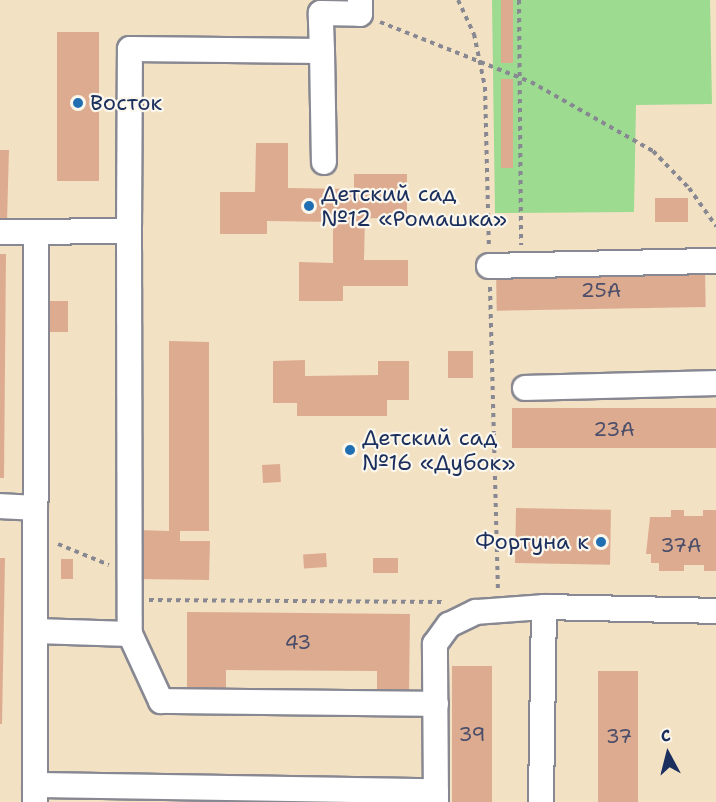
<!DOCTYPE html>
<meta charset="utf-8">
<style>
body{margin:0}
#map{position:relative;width:716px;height:802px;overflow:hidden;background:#f3e1c4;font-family:"Shantell Sans",sans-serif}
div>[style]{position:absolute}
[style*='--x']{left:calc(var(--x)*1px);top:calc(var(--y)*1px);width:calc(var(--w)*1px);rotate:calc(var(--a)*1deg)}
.green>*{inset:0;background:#9cdb90}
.building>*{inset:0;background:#ddac90;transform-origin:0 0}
.path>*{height:4px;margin-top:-2px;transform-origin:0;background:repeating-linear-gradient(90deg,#878891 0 4.5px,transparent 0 9px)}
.roads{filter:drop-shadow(2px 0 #878891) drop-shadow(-2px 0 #878891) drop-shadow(0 2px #878891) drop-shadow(0 -2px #878891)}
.minor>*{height:24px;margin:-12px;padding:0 12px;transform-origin:12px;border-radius:12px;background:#fff}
.dots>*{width:16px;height:16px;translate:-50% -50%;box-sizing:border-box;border:3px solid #fbf7ec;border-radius:50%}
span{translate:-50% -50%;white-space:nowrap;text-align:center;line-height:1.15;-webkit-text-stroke:4.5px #fbf7ec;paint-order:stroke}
.number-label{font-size:20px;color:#4c4e6a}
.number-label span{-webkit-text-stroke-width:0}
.poi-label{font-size:22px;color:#1b2f5e}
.left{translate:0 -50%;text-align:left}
.right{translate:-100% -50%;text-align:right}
.north{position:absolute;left:638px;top:724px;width:60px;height:60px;-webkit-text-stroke:4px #fbf7ec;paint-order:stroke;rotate:353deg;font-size:16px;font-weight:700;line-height:24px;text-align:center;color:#1b2f5e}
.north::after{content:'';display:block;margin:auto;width:21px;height:27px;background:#1b2f5e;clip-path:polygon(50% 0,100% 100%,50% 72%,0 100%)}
</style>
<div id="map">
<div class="green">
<i style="clip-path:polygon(492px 0,710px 0,712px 104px,636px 105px,634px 212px,495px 213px)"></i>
</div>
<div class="building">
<i style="left:501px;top:0;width:12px;height:63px"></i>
<i style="left:57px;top:32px;width:42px;height:149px"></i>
<i style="left:501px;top:79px;width:12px;height:89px"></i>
<i style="clip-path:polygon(256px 143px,288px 143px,288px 188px,354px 189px,354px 174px,407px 174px,407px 219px,365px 218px,364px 260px,408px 260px,408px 286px,343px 286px,343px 301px,299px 301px,299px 262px,333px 263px,333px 222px,267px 221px,267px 234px,220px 234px,220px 192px,255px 192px)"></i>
<i style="clip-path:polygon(0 150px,9px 150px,7px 221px,0 221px)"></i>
<i style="left:655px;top:198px;width:33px;height:24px"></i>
<i style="clip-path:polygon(0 254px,6px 254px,4px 478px,0 478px)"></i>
<i style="left:705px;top:268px;width:39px;height:209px;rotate:89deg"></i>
<i style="left:48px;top:301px;width:20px;height:31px"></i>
<i style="clip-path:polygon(169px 341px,209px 342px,209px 531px,180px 531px,180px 541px,210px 541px,209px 580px,137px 579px,138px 530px,169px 531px)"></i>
<i style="left:448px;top:351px;width:25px;height:27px"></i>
<i style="clip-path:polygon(305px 360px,305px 376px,378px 375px,378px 361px,409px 361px,409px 400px,387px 400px,387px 416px,297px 416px,297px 403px,273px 403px,273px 361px)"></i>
<i style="left:716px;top:408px;width:40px;height:204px;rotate:90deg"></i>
<i style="left:280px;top:464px;width:18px;height:18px;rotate:87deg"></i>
<i style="left:516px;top:508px;width:95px;height:55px;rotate:1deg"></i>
<i style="clip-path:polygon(671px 510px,684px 510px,684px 516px,703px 516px,703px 510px,716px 510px,716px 571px,704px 571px,704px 565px,684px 565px,684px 571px,659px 571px,659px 563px,651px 563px,651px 554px,646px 554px,650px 517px,671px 517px)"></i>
<i style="left:326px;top:553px;width:14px;height:23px;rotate:86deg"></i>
<i style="clip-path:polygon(0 558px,5px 558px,2px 724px,0 724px)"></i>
<i style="left:373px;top:558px;width:25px;height:15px"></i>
<i style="left:61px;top:559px;width:12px;height:20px"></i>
<i style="clip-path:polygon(187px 612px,410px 614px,409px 693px,377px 693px,377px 671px,226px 670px,226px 689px,187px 689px)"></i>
<i style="left:492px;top:666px;width:136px;height:40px;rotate:90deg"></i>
<i style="left:598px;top:671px;width:40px;height:131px"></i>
</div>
<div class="path">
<i style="--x:458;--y:0;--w:38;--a:65"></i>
<i style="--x:474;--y:34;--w:54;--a:78.3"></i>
<i style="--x:485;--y:87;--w:159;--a:88.6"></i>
<i style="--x:519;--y:0;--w:245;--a:89.5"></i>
<i style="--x:380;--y:22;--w:162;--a:21.7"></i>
<i style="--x:531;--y:82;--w:140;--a:29.5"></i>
<i style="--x:653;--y:151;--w:52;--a:45.8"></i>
<i style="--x:689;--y:188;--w:47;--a:54.6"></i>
<i style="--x:490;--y:287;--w:304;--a:88.5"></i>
<i style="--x:58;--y:544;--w:55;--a:22.4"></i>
<i style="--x:149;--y:600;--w:296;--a:0.4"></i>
</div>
<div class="roads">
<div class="minor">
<i style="--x:322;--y:51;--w:111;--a:89"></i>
<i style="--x:129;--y:231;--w:403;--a:89.9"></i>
<i style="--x:130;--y:634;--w:74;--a:65.2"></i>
<i style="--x:161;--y:701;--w:275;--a:0.6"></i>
<i style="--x:0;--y:232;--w:129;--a:-0.4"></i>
<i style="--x:129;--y:231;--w:182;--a:-89.7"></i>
<i style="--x:130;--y:49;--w:192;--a:0.6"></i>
<i style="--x:322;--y:51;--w:38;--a:-92"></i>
<i style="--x:321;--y:13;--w:39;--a:1"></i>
<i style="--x:360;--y:14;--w:14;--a:-90"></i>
<i style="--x:489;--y:266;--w:227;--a:-1.3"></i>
<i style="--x:525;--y:388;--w:191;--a:-1.5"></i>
<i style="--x:0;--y:506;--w:35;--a:3"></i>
<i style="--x:544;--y:607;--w:172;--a:1.3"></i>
<i style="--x:35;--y:631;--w:95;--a:1.8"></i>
<i style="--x:35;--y:785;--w:401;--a:0.9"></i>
<i style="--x:35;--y:802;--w:570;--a:-89.9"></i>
<i style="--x:436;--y:802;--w:158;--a:-90.4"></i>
<i style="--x:435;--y:644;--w:24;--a:-54"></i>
<i style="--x:449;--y:625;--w:30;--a:-26"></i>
<i style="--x:476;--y:612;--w:68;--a:-4.2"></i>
<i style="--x:544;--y:607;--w:195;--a:90.9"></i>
</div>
</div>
<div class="dots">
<i style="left:78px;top:103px;background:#1f6fb2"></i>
<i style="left:309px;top:206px;background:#1f6fb2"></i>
<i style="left:350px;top:450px;background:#1f6fb2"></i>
<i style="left:601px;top:542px;background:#1f6fb2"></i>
</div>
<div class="number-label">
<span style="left:601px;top:290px">25А</span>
<span style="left:614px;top:429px">23А</span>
<span style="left:681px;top:545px">37А</span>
<span style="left:298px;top:642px">43</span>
<span style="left:472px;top:734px">39</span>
<span style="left:619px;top:736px">37</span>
</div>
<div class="poi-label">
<span class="left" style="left:90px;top:103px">Восток</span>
<span class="left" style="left:321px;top:206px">Детский сад<br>№12 «Ромашка»</span>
<span class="left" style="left:362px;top:450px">Детский сад<br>№16 «Дубок»</span>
<span class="right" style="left:589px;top:542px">Фортуна к</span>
</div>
<div class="north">С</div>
</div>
